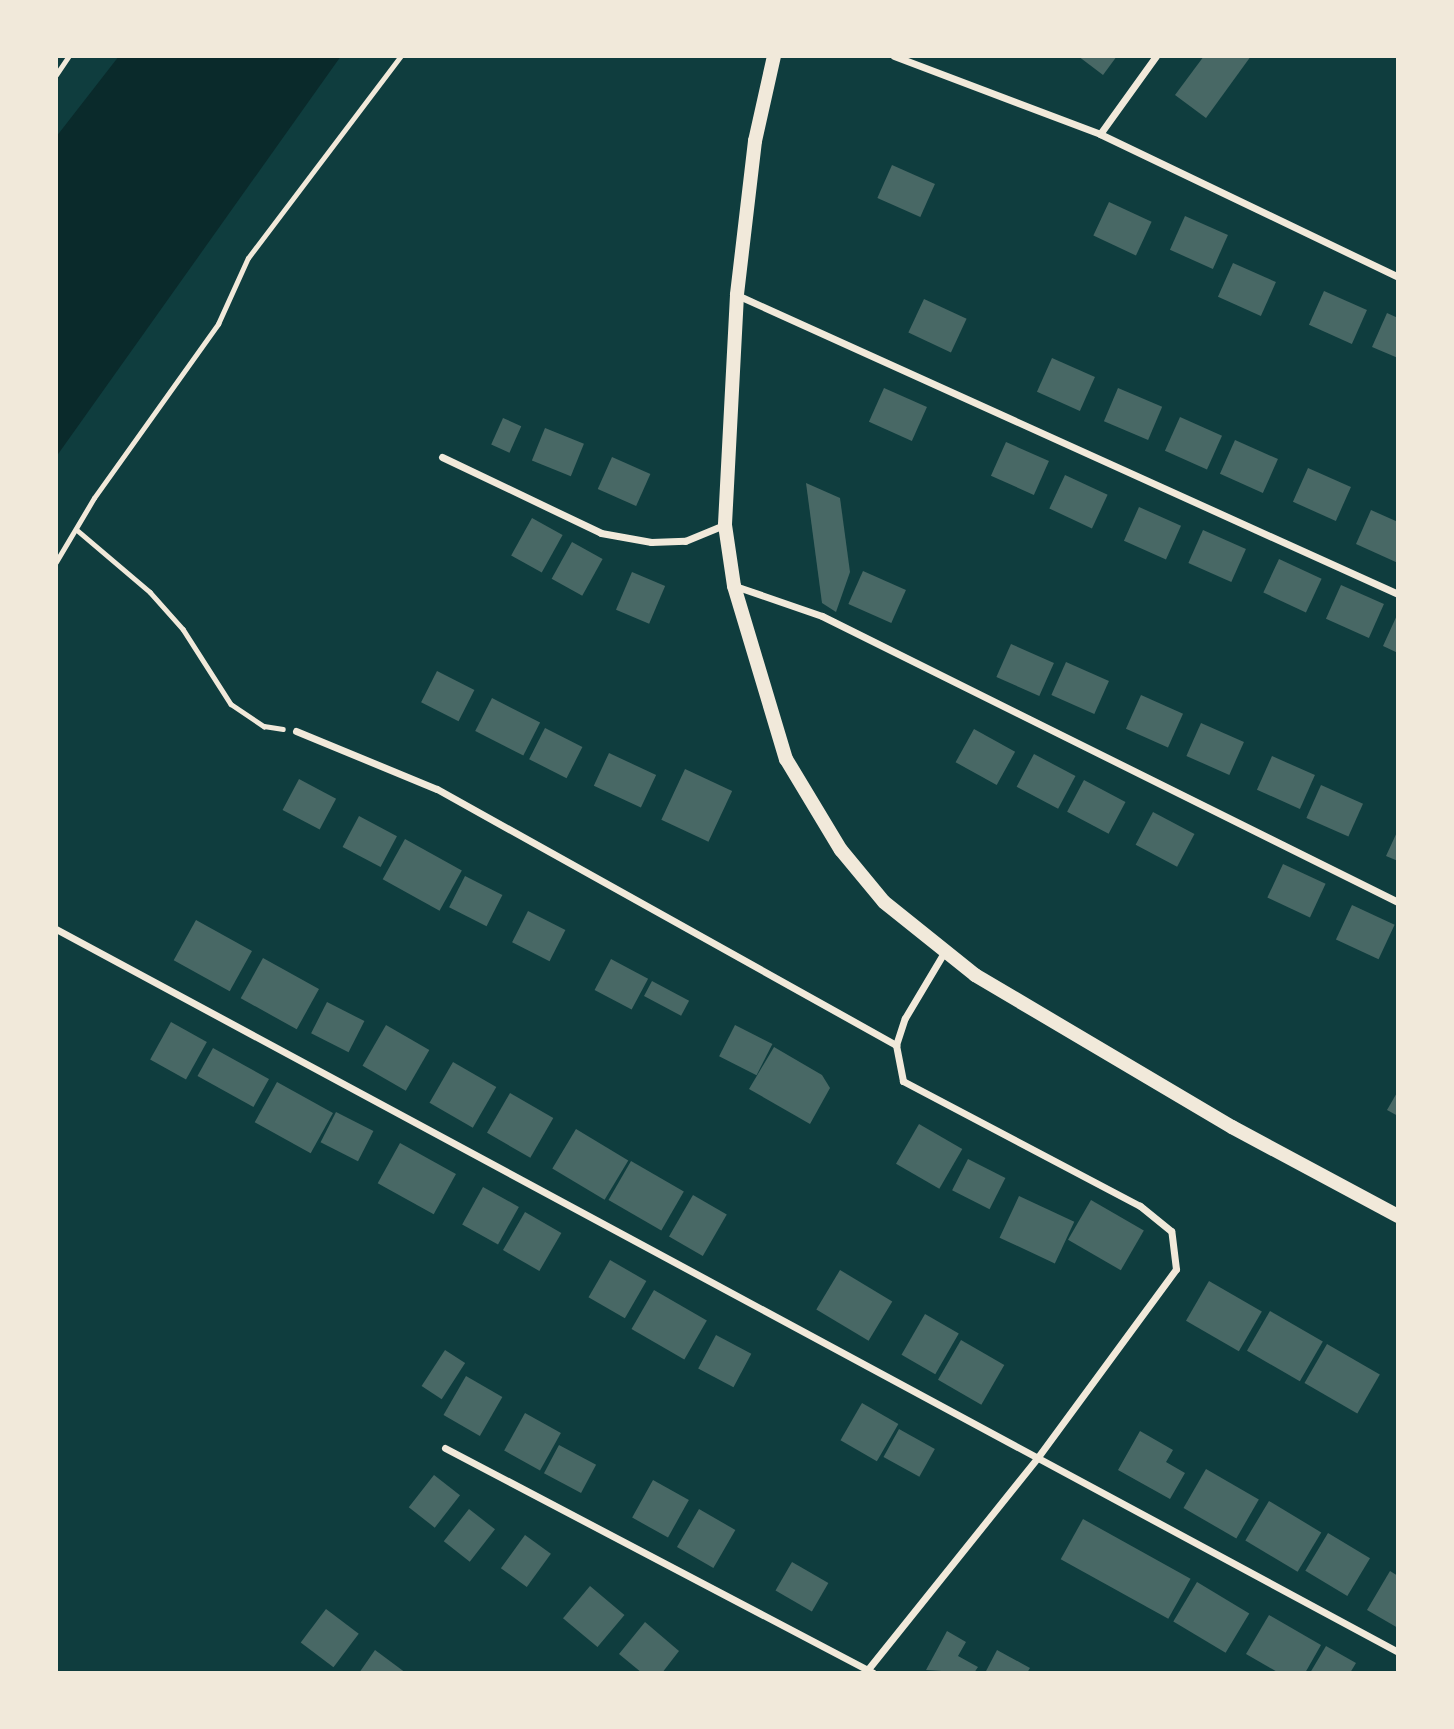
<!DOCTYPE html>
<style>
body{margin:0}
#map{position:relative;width:1454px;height:1729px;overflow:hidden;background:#0f3d3e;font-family:Helvetica,sans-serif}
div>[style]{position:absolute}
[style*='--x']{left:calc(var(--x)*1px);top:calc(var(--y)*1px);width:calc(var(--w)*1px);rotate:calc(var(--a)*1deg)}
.water>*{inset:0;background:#0a2a2b}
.building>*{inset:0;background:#486865;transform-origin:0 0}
.path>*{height:4.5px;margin:-2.25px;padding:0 2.25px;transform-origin:2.25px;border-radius:2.25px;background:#f1e9da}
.minor>*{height:7px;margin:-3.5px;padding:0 3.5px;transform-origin:3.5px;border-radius:3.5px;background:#f1e9da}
.secondary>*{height:14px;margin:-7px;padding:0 7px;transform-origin:7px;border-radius:7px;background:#f1e9da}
span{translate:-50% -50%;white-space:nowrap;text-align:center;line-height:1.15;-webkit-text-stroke:6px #f1e9da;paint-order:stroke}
.frame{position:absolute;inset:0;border:58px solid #f1e9da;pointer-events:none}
</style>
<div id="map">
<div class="water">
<i style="clip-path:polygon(119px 56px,341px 56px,56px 457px,56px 137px)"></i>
</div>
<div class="building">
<i style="clip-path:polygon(1078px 56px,1117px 56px,1103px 75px)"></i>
<i style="clip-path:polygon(1204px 56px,1251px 56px,1206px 118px,1175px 95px)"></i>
<i style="left:892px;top:165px;width:47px;height:36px;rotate:24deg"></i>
<i style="left:1109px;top:202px;width:47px;height:37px;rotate:25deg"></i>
<i style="left:1185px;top:216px;width:47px;height:37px;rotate:24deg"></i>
<i style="left:1233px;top:263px;width:47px;height:37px;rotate:24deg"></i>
<i style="left:1324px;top:291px;width:47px;height:37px;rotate:24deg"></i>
<i style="left:924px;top:299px;width:47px;height:37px;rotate:25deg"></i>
<i style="clip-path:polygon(1387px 313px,1398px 318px,1398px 358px,1372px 347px)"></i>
<i style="left:1052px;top:358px;width:47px;height:37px;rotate:24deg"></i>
<i style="left:884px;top:388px;width:47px;height:37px;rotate:24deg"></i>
<i style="left:1118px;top:388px;width:48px;height:36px;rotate:23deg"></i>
<i style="left:1180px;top:417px;width:46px;height:37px;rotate:24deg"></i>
<i style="left:503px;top:418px;width:20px;height:29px;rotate:24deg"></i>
<i style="left:545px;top:428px;width:42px;height:35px;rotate:22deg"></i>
<i style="left:1235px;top:440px;width:47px;height:37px;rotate:24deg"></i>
<i style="left:1006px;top:442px;width:47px;height:37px;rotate:24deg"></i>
<i style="left:612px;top:457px;width:42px;height:35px;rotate:24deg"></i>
<i style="left:1308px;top:468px;width:47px;height:37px;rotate:24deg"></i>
<i style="left:1065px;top:475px;width:47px;height:37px;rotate:25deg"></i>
<i style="clip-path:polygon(806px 483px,840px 498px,850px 572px,836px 612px,822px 603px)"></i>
<i style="left:1139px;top:507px;width:46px;height:37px;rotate:24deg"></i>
<i style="clip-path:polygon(1371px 510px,1398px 522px,1398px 563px,1356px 544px)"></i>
<i style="left:532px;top:518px;width:35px;height:43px;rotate:29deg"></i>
<i style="left:1203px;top:530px;width:47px;height:36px;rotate:24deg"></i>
<i style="left:572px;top:542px;width:35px;height:42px;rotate:29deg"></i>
<i style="left:1279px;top:559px;width:47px;height:37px;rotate:25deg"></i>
<i style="left:863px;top:571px;width:47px;height:36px;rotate:24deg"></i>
<i style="left:632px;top:572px;width:36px;height:41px;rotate:23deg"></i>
<i style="left:1341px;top:585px;width:47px;height:37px;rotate:24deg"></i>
<i style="clip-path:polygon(1398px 613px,1398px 653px,1383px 646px)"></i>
<i style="left:1011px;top:644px;width:47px;height:36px;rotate:24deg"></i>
<i style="left:1066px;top:662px;width:47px;height:36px;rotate:24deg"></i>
<i style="left:437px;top:671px;width:42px;height:35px;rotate:27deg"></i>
<i style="left:1141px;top:695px;width:46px;height:37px;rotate:24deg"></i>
<i style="left:492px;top:698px;width:54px;height:37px;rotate:27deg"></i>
<i style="left:1201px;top:723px;width:47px;height:36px;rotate:24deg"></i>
<i style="left:545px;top:728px;width:42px;height:35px;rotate:27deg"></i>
<i style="left:974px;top:729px;width:47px;height:38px;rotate:29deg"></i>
<i style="left:609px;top:753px;width:52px;height:36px;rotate:25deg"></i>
<i style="left:1034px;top:754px;width:47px;height:37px;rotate:28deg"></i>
<i style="left:1272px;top:756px;width:47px;height:37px;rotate:24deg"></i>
<i style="left:685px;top:769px;width:52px;height:56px;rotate:25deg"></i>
<i style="left:299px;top:779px;width:42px;height:35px;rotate:28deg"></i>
<i style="left:1084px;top:780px;width:47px;height:36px;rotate:28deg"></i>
<i style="left:1321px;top:785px;width:46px;height:36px;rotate:24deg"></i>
<i style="left:1153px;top:812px;width:47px;height:37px;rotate:28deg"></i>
<i style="left:359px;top:816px;width:43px;height:35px;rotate:28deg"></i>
<i style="clip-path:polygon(1398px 830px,1398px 861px,1386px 856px)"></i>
<i style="left:405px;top:839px;width:65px;height:46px;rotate:29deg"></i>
<i style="left:1283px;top:864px;width:47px;height:37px;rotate:25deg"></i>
<i style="left:465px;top:876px;width:42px;height:35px;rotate:27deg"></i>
<i style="left:1352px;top:905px;width:47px;height:38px;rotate:25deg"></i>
<i style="left:528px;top:911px;width:42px;height:35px;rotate:27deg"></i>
<i style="left:196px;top:920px;width:64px;height:46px;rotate:29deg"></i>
<i style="left:263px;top:958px;width:64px;height:46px;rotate:29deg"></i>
<i style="left:611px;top:959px;width:42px;height:35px;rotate:28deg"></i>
<i style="left:652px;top:981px;width:42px;height:17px;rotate:28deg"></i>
<i style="left:327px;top:1002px;width:42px;height:35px;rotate:27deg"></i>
<i style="left:171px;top:1022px;width:41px;height:43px;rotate:29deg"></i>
<i style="left:386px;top:1025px;width:50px;height:47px;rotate:30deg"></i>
<i style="left:735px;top:1025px;width:42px;height:35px;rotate:27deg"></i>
<i style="clip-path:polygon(774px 1047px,822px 1075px,830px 1088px,810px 1124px,749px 1089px)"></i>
<i style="left:213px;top:1048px;width:64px;height:32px;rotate:29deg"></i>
<i style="left:453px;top:1062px;width:50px;height:47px;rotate:30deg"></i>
<i style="left:277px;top:1082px;width:64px;height:46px;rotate:29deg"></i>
<i style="clip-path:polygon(1398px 1091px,1398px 1116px,1387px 1110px)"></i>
<i style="left:510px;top:1093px;width:50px;height:46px;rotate:30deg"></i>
<i style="left:336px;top:1112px;width:42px;height:34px;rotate:27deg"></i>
<i style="left:919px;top:1124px;width:50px;height:46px;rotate:30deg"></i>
<i style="left:576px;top:1129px;width:61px;height:46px;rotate:31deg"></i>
<i style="left:400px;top:1143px;width:64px;height:46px;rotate:29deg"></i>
<i style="left:968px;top:1159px;width:42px;height:35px;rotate:27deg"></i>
<i style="left:631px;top:1161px;width:61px;height:45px;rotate:30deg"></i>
<i style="left:483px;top:1187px;width:41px;height:43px;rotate:29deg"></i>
<i style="left:693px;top:1195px;width:39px;height:48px;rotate:30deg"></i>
<i style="left:1019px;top:1196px;width:61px;height:46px;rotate:25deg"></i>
<i style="left:1091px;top:1200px;width:61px;height:46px;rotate:30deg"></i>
<i style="left:525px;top:1212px;width:42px;height:44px;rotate:30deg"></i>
<i style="left:610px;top:1260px;width:42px;height:43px;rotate:30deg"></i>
<i style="left:840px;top:1270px;width:61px;height:46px;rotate:31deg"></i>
<i style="left:1209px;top:1281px;width:61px;height:46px;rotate:30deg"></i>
<i style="left:654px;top:1290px;width:61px;height:45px;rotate:30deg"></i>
<i style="left:1270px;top:1311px;width:61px;height:46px;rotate:30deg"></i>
<i style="left:925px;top:1314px;width:39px;height:47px;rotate:30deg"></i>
<i style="left:716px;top:1335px;width:40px;height:38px;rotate:28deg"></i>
<i style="left:961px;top:1340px;width:50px;height:46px;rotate:30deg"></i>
<i style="left:1327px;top:1344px;width:61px;height:45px;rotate:30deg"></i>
<i style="left:445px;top:1350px;width:24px;height:43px;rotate:33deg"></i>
<i style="left:466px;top:1376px;width:42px;height:45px;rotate:30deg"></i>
<i style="left:862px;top:1403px;width:42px;height:43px;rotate:30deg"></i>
<i style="left:525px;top:1413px;width:41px;height:43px;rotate:29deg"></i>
<i style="left:899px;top:1429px;width:41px;height:32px;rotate:29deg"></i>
<i style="clip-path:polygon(1140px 1431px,1173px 1450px,1166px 1462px,1185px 1473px,1170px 1499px,1118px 1470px)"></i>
<i style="left:559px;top:1445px;width:42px;height:32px;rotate:28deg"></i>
<i style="left:1206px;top:1469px;width:61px;height:45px;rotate:30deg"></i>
<i style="left:434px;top:1475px;width:33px;height:41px;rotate:38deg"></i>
<i style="left:653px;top:1480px;width:41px;height:43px;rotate:29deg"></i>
<i style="left:1269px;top:1501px;width:61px;height:46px;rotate:31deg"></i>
<i style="left:469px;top:1509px;width:33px;height:41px;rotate:38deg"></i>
<i style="left:699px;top:1509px;width:42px;height:44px;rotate:30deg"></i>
<i style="left:1083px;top:1519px;width:123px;height:46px;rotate:29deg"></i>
<i style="left:1328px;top:1533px;width:49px;height:44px;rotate:31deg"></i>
<i style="left:525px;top:1535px;width:32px;height:41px;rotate:36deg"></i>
<i style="left:792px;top:1562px;width:42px;height:33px;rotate:30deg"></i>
<i style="clip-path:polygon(1390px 1571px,1398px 1576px,1398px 1628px,1367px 1610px)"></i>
<i style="left:1197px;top:1582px;width:61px;height:46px;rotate:31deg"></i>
<i style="left:590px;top:1586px;width:45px;height:42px;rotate:40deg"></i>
<i style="left:326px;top:1609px;width:41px;height:42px;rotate:37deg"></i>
<i style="clip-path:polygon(1269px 1615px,1321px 1645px,1305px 1673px,1279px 1673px,1246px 1654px)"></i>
<i style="clip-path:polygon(645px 1622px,679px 1651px,662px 1673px,642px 1673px,619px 1654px)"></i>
<i style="clip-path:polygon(947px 1631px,966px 1642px,958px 1656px,978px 1667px,974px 1673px,926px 1670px)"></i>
<i style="clip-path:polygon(1326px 1646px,1356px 1663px,1350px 1673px,1310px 1673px)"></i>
<i style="clip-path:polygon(375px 1650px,406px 1673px,359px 1673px)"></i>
<i style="clip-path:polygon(997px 1650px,1030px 1668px,1027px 1673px,985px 1673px)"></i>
</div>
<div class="path">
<i style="--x:56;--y:75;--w:23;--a:-56"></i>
<i style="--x:77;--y:530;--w:96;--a:40.3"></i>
<i style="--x:150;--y:592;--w:50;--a:48.3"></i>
<i style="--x:183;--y:629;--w:89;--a:57.4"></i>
<i style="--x:231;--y:704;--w:40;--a:34"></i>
<i style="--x:264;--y:726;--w:19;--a:9"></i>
<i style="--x:56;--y:562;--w:74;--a:-59.3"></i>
<i style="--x:94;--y:498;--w:214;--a:-54.5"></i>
<i style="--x:218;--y:324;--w:72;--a:-65.6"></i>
<i style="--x:248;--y:258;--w:253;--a:-52.9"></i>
</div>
<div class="minor">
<i style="--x:894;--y:56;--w:220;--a:20.7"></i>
<i style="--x:1100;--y:134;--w:331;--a:25.6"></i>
<i style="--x:1100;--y:134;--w:96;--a:-54.3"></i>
<i style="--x:737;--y:295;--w:725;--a:24.34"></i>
<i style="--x:442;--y:457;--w:176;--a:25.5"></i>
<i style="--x:601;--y:533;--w:51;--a:10.2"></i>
<i style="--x:651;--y:542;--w:34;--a:-2"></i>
<i style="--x:685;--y:541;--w:42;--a:-22.3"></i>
<i style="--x:735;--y:586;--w:92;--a:19"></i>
<i style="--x:822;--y:616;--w:643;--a:26.41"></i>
<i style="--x:296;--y:731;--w:152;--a:22.4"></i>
<i style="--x:437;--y:789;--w:526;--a:29.15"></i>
<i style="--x:56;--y:929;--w:1524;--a:28.31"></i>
<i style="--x:445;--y:1448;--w:484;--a:27.7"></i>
<i style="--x:865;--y:1673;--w:277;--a:-51.3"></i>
<i style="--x:1038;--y:1457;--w:233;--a:-53.7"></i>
<i style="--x:1176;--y:1269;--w:38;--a:-97"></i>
<i style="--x:1171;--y:1231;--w:40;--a:-141"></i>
<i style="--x:1140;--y:1206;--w:268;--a:-152.2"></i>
<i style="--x:903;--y:1081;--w:37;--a:-101"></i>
<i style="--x:896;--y:1045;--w:28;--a:-72"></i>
<i style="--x:905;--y:1018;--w:78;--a:-59.2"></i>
</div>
<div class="secondary">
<i style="--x:774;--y:56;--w:87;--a:102.6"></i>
<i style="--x:755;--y:141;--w:155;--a:96.7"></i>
<i style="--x:737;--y:295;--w:230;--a:93"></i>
<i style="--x:725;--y:525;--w:62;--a:81.6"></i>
<i style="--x:734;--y:586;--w:181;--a:73.3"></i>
<i style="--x:786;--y:759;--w:106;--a:58.9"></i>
<i style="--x:841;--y:850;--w:67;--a:50.4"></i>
<i style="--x:884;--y:902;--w:117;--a:38.7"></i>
<i style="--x:975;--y:975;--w:299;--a:30.6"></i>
<i style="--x:1232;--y:1127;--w:188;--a:28.2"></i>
</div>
<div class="frame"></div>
</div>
